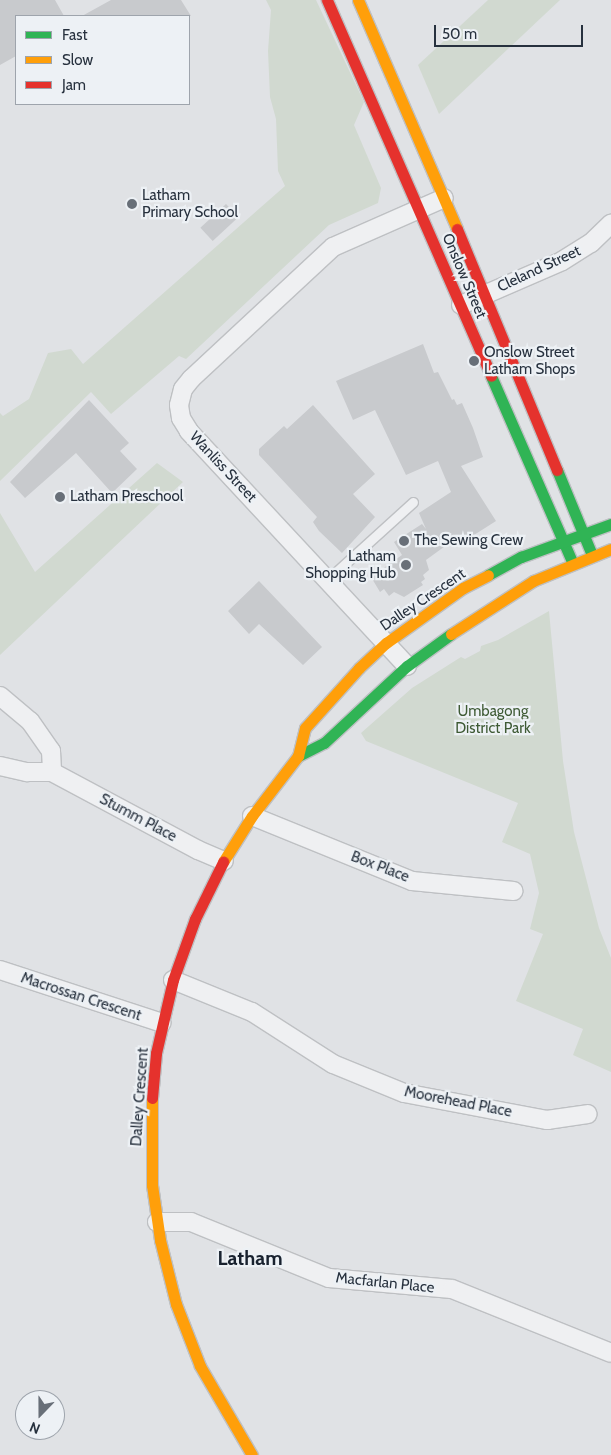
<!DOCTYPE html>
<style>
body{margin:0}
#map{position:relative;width:611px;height:1455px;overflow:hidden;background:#e0e2e5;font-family:Cabin,sans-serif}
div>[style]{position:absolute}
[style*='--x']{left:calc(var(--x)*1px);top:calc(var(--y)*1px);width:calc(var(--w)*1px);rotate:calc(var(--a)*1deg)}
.green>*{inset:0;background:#d1d9d0}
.building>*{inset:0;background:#c8cacd;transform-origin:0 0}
.roads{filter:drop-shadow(1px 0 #bec0c3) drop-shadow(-1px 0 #bec0c3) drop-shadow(0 1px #bec0c3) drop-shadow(0 -1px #bec0c3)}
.lane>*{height:9px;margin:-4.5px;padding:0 4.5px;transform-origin:4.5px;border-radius:4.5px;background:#eff0f2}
.street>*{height:18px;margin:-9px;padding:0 9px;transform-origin:9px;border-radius:9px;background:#eff0f2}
.fast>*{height:11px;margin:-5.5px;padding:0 5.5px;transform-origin:5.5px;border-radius:5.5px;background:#30b455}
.slow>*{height:11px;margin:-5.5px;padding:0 5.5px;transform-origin:5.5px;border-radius:5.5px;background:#ff9f0a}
.jam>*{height:11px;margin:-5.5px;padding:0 5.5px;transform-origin:5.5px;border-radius:5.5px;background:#e5322d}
.dots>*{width:14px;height:14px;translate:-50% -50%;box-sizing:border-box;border:2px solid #edf1f5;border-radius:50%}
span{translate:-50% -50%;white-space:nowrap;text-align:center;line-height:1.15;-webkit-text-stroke:4.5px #edf1f5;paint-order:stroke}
.poi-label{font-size:15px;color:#27313e}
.left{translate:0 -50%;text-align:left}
.right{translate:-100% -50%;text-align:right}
.street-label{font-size:15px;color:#27313e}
.park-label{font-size:15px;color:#3e5a34}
.district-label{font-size:20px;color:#19222f;font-weight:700}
.legend{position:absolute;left:15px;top:15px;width:175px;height:90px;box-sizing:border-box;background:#edf1f5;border:1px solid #9ea4ac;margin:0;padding:6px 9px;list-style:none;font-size:15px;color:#27313e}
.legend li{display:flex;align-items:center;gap:10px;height:25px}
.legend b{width:25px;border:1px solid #9ea4ac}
.north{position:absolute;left:15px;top:1390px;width:50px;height:50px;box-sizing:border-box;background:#edf1f5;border:1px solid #9ea4ac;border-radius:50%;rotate:202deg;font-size:14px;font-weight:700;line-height:20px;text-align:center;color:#27313e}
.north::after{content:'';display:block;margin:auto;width:18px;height:22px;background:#686f78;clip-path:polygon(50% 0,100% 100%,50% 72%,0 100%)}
.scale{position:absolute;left:434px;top:25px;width:149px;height:22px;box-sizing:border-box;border:2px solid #27313e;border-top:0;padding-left:6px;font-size:15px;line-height:18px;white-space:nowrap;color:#27313e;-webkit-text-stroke:4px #edf1f5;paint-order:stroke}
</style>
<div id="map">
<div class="green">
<i style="clip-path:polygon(266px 0,316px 0,364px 102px,354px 125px,381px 188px,378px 203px,329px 225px,186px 359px,179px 356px,111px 414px,91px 392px,0 481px,0 413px,3px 416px,29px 399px,48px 353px,71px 349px,83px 364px,285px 186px,278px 171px,276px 119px,270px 97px,268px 51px,271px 10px)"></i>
<i style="clip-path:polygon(488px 0,560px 0,439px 114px,418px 65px)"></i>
<i style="clip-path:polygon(157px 463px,183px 482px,0 655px,0 513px,35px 572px)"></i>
<i style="clip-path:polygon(549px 611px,563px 761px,574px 832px,599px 928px,611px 958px,611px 1072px,573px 1055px,583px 1029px,516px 1001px,543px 934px,530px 929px,539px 893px,530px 854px,502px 842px,518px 803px,366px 741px,361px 733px,412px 688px,461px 657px,465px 659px,480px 651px,481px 646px,498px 640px)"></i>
</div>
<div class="building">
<i style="clip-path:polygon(0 0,55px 0,64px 16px,16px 16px,16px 56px,0 65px)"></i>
<i style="clip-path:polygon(111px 0,181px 0,191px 16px,82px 16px)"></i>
<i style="left:226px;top:204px;width:18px;height:35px;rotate:47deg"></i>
<i style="clip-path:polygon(423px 344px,434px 373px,438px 372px,452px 400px,454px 399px,457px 405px,462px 403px,473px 428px,483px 457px,461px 466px,496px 521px,463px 542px,459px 536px,426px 560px,429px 570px,423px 575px,425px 579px,421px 582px,423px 585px,404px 597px,394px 592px,389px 596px,384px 589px,380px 592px,371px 577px,402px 555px,394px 542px,422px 524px,426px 529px,419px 513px,451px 492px,438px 461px,406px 475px,375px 410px,353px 420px,336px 381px)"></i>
<i style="clip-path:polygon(89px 400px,129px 443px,120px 451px,137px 469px,112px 493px,76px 453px,25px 498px,10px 482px)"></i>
<i style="clip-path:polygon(313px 405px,375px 474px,353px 494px,375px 517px,342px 553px,319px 531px,313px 522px,317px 517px,259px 455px,259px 449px,284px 426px,287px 429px)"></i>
<i style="clip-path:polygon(259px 581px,322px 647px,303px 665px,259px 624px,249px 634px,228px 611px)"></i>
</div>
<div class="roads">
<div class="lane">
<i style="--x:327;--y:580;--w:116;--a:-42.2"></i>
</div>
<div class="street">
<i style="--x:461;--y:305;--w:110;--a:-23.5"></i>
<i style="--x:562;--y:261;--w:34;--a:-32"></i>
<i style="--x:591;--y:243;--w:28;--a:-44"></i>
<i style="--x:407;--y:666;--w:321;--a:-132.9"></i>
<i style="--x:189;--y:431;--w:15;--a:-122"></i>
<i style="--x:181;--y:418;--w:13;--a:-99"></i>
<i style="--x:179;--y:405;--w:16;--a:-76"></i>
<i style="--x:183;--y:389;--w:13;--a:-51"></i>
<i style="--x:191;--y:379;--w:194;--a:-42.9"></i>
<i style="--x:333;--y:247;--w:121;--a:-23.8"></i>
<i style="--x:0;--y:696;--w:39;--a:40"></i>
<i style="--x:30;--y:721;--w:37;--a:55"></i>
<i style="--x:51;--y:751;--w:21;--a:87"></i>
<i style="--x:0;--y:766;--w:28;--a:13"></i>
<i style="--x:27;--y:772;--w:25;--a:0"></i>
<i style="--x:52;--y:772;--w:166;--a:28.1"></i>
<i style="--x:198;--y:850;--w:28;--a:23"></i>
<i style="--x:252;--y:816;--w:173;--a:22.1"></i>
<i style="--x:412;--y:881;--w:102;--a:5.6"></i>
<i style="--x:0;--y:970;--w:170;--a:18.1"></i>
<i style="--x:173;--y:980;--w:85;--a:22.1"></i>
<i style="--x:252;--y:1012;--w:96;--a:32.7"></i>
<i style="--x:333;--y:1064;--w:77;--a:22.2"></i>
<i style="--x:404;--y:1093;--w:146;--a:10.7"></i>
<i style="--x:547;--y:1120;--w:41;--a:-8.3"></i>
<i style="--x:157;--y:1222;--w:34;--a:0"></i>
<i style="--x:191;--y:1222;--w:149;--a:22.1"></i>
<i style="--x:329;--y:1278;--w:123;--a:5.1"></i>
<i style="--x:452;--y:1289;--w:171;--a:21.9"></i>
</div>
<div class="fast">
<i style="--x:491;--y:376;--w:205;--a:66.4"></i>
<i style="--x:557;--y:470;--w:92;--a:67.6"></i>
<i style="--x:488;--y:575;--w:38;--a:-29"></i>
<i style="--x:521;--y:557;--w:96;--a:-20.1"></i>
<i style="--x:298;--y:756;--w:29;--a:-27"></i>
<i style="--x:324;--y:743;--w:113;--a:-42.9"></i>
<i style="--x:407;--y:666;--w:54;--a:-36"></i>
</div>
<div class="slow">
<i style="--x:358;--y:0;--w:249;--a:66.6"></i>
<i style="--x:451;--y:634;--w:98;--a:-32.9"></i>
<i style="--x:533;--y:581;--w:84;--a:-22.3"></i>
<i style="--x:223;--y:862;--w:54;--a:-57.8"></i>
<i style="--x:252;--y:816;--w:76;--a:-52.5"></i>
<i style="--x:298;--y:756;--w:29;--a:-76"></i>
<i style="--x:305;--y:728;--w:81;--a:-48"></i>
<i style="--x:359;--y:668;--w:37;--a:-43"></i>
<i style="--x:386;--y:643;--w:95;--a:-35.5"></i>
<i style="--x:463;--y:588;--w:28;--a:-27"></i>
<i style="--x:152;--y:1098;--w:87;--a:90"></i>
<i style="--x:152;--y:1185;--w:56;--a:81.7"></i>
<i style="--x:160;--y:1240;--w:66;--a:76"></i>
<i style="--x:176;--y:1304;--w:66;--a:68.8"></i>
<i style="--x:200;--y:1366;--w:103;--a:59.7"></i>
</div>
<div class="jam">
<i style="--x:327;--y:0;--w:410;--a:66.4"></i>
<i style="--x:457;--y:229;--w:261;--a:67.5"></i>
<i style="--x:152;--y:1098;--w:45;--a:-84.9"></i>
<i style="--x:156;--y:1053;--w:75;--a:-76.9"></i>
<i style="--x:173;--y:980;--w:65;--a:-70.2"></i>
<i style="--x:195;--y:919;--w:64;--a:-63.8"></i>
</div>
</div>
<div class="dots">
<i style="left:132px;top:204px;background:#686f78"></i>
<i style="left:474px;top:361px;background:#686f78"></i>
<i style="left:60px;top:497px;background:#686f78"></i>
<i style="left:404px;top:541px;background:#686f78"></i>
<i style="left:406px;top:565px;background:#686f78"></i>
</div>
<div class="poi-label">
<span class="left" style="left:142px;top:204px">Latham<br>Primary School</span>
<span class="left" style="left:484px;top:361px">Onslow Street<br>Latham Shops</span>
<span class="left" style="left:70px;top:497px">Latham Preschool</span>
<span class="left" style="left:414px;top:541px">The Sewing Crew</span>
<span class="right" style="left:396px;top:565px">Latham<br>Shopping Hub</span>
</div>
<div class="street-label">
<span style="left:539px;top:269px;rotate:-25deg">Cleland Street</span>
<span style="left:464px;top:276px;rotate:67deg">Onslow Street</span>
<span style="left:223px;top:467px;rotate:47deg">Wanliss Street</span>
<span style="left:423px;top:600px;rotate:-34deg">Dalley Crescent</span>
<span style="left:138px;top:818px;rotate:28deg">Stumm Place</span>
<span style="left:380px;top:867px;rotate:21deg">Box Place</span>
<span style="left:81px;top:997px;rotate:18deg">Macrossan Crescent</span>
<span style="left:140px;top:1097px;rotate:-86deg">Dalley Crescent</span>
<span style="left:458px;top:1102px;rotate:11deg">Moorehead Place</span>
<span style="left:385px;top:1283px;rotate:6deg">Macfarlan Place</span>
</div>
<div class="park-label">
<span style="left:493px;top:720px">Umbagong<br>District Park</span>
</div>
<div class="district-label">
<span style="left:250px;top:1258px">Latham</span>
</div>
<ul class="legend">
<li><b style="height:6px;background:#30b455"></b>Fast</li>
<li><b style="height:6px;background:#ff9f0a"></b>Slow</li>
<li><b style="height:6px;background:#e5322d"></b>Jam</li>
</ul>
<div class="north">N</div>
<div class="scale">50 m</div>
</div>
